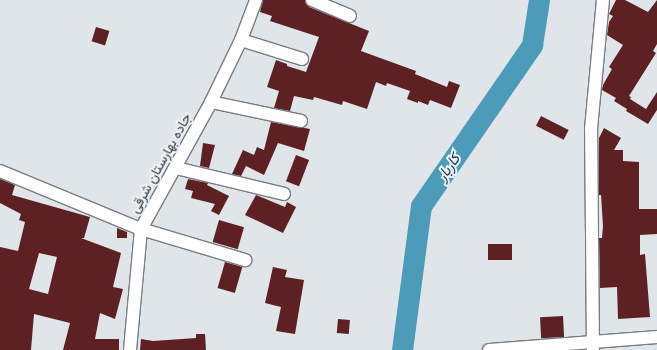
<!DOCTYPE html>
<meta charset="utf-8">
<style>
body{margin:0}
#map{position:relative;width:657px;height:350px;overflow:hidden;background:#e0e5ea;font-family:"Source Serif 4",Vazirmatn,serif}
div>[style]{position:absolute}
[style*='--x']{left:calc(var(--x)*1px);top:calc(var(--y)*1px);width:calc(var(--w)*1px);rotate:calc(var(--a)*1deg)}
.river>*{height:21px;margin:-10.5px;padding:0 10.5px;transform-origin:10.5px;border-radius:10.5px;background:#4b9bb9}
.building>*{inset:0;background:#5e2123;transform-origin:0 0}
.roads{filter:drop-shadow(1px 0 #787d82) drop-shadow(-1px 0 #787d82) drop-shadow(0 1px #787d82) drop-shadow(0 -1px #787d82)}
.minor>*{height:12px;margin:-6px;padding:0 6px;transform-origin:6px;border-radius:6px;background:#fff}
span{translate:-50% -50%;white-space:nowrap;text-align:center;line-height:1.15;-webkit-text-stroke:4px #edf2f8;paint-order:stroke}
.street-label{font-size:14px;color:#3b3d3f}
.water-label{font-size:15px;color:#133845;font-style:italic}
</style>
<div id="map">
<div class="river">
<i style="--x:402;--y:350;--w:145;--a:-82.5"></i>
<i style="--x:421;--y:206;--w:196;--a:-55.4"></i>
<i style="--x:532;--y:45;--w:46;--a:-81.2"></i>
</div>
<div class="building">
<i style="clip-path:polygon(263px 0,305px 0,309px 7px,369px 31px,361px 51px,416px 71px,415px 74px,447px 87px,449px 81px,460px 85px,451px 108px,430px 100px,428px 105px,418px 101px,418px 103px,407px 99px,410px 91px,387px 83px,386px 86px,376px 82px,367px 109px,343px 101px,342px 105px,314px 97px,313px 100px,294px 96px,290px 111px,274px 108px,279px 91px,267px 87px,276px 60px,287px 64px,287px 66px,306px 72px,319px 37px,270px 21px,272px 16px,260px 12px)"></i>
<i style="clip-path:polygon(616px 0,625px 0,648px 12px,657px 0,657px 44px,653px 51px,656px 53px,629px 96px,631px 97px,630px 99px,646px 109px,657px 92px,657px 110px,648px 124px,626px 111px,627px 109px,614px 101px,616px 98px,602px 90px,603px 85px,612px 69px,609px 67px,623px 45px,607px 35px,609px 22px,613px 16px,609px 14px)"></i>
<i style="left:96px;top:27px;width:14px;height:15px;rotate:17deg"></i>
<i style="left:541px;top:116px;width:31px;height:11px;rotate:27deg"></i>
<i style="clip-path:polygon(271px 122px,310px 129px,304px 151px,278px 143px,264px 175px,246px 166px,241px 176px,232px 174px,243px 150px,254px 155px,257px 147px,264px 150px)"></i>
<i style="clip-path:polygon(604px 128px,621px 138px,614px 150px,623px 150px,623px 161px,639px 162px,639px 209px,657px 209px,657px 234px,640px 235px,640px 255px,645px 254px,650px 317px,618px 319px,617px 287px,600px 288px,599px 238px,602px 238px,603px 226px,601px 195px,599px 195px,599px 138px)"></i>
<i style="clip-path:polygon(203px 143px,215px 145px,209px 168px,200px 166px)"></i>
<i style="left:296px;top:155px;width:14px;height:28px;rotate:21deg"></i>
<i style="clip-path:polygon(evenodd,0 179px,15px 185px,12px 195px,90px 217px,84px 238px,81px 238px,121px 253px,113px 287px,123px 289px,115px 319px,100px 313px,95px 339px,119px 339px,119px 350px,63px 350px,70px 323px,34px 314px,31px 350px,0 350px,0 247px,18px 251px,25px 222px,19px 220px,21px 214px,0 203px,0 179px,39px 253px,57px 257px,48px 294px,29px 289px,39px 253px)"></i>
<i style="clip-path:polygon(188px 179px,208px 183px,207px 185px,229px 196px,219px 215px,211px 211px,215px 204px,191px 198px,193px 191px,185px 189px)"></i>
<i style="clip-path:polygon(256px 195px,285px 207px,287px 202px,296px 207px,283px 233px,245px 215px)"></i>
<i style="left:219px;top:220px;width:26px;height:23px;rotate:16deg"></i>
<i style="clip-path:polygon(117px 228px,127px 232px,127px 238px,117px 238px)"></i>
<i style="left:512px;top:244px;width:16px;height:24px;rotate:90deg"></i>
<i style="left:225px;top:262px;width:18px;height:27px;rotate:16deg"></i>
<i style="clip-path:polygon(273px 267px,287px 270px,285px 277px,304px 280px,295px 334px,276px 331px,281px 307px,265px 303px)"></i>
<i style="left:563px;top:316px;width:21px;height:23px;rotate:87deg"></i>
<i style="left:338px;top:319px;width:12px;height:14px;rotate:5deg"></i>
<i style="clip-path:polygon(196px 334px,205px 334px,206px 350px,140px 350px,141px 339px,153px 341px,196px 338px)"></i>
</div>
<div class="roads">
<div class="minor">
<i style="--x:312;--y:0;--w:41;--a:22.8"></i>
<i style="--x:241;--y:40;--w:64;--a:17.3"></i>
<i style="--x:211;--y:102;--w:92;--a:11.9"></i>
<i style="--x:176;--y:168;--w:111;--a:13.5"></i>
<i style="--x:0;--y:171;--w:152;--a:22.4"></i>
<i style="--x:141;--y:229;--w:109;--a:16.6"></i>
<i style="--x:130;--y:350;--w:121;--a:-84.8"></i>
<i style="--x:141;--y:229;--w:145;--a:-61.1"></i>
<i style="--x:211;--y:102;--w:69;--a:-64.2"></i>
<i style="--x:241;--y:40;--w:43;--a:-69.4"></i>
<i style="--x:489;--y:350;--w:169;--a:-4.4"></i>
<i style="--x:593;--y:350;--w:221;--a:-90.5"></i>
<i style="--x:591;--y:129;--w:130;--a:-84.7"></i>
</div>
</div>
<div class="street-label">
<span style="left:160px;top:163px;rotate:-61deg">جاده بهارستان شرقی</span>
</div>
<div class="water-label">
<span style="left:448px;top:167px;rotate:-55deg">کاربار</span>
</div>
</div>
